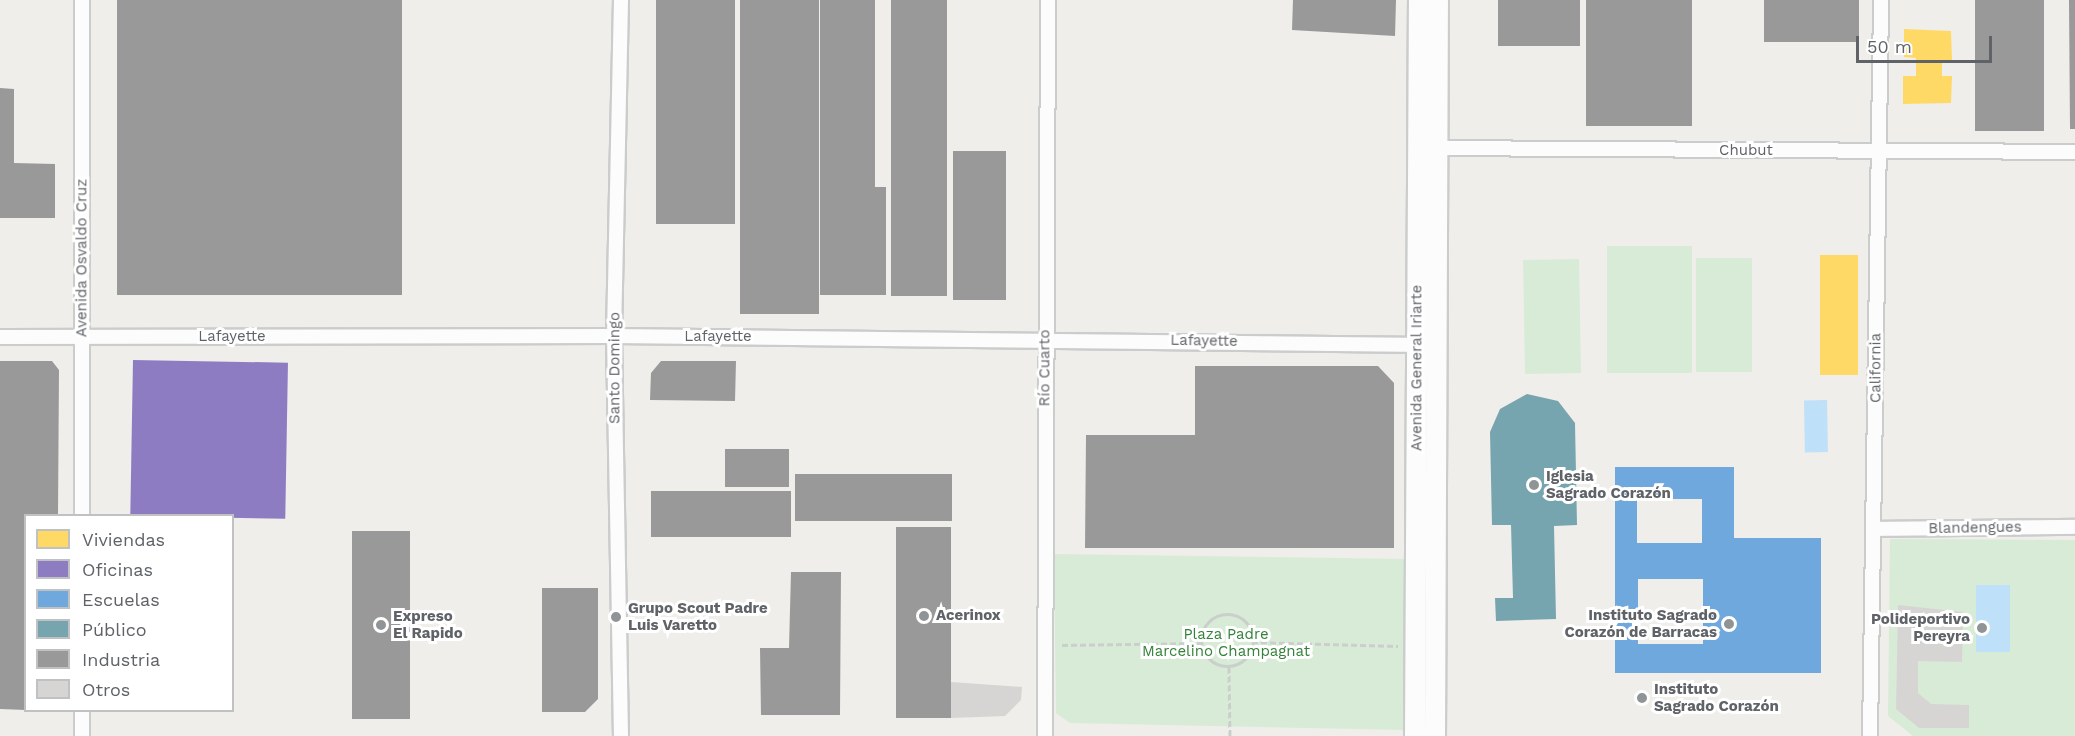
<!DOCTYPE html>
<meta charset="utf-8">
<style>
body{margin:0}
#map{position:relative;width:2075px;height:736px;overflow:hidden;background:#efeeea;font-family:"Work Sans",sans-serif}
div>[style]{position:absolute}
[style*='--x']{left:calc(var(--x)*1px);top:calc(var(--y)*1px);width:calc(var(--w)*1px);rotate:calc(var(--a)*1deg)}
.green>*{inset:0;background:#d8ebd6;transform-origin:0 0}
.water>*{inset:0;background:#bfe0f9;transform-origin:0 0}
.homes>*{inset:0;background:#ffd966;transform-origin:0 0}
.offices>*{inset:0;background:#8e7cc3;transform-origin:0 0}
.schools>*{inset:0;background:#6fa8dc}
.public>*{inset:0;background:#76a5af}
.industry>*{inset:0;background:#999;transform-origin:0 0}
.building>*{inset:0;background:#d6d5d3}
.path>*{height:3px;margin-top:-1.5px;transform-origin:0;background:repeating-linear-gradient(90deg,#cacfcc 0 6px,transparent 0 9px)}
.path>.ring{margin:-1.5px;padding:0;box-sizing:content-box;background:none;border:3px solid #cacfcc;border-radius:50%}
.roads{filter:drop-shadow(2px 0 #cbcccc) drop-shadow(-2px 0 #cbcccc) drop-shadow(0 2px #cbcccc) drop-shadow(0 -2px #cbcccc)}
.street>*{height:14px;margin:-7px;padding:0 7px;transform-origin:7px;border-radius:7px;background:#fdfcfc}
.secondary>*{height:20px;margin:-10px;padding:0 10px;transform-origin:10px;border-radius:10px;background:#fdfcfc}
.dots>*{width:16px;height:16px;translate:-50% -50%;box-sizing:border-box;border:3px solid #fff;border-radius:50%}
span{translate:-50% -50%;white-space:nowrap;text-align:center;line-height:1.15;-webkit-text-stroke:6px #fff;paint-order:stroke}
.street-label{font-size:15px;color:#5f6368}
.poi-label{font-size:15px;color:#5f6368;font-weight:700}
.left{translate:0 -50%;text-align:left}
.right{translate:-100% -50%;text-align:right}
.park-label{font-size:15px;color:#348238}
.legend{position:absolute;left:24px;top:514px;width:210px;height:198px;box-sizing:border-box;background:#fff;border:2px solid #bfc1c3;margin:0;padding:8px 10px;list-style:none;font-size:18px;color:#5f6368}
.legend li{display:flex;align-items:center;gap:12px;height:30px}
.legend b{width:30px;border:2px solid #bfc1c3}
.scale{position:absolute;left:1856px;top:36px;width:136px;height:27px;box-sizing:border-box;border:3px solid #5f6368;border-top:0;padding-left:8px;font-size:18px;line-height:21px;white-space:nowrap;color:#5f6368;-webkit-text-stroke:4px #fff;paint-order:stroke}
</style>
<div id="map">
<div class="green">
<i style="left:1607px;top:246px;width:85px;height:127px"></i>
<i style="left:1696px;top:258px;width:56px;height:114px"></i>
<i style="left:1579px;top:259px;width:114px;height:56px;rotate:89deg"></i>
<i style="clip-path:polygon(1890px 539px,2075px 540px,2075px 736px,1913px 736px,1888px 716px)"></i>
<i style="clip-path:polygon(1054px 554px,1406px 559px,1407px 730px,1070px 723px,1056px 713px)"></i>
</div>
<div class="water">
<i style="left:1827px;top:400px;width:52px;height:23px;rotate:89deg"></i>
<i style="left:1976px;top:585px;width:34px;height:67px"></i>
</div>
<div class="homes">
<i style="clip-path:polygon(1904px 29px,1951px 31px,1952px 60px,1942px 60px,1942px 76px,1952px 76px,1951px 103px,1903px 104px,1903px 76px,1916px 76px,1916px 58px,1904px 57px)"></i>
<i style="left:1820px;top:255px;width:38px;height:120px"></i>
</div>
<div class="offices">
<i style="left:133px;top:360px;width:155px;height:156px;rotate:1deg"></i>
</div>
<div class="schools">
<i style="clip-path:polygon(evenodd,1615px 467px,1734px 467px,1734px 538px,1821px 538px,1821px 673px,1615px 673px,1615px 467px,1637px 499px,1702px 499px,1702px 543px,1637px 543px,1637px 499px,1615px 467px,1638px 579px,1703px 579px,1703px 644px,1638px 644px,1638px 579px)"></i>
</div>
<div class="public">
<i style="clip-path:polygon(1527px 394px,1558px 401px,1575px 423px,1577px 525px,1554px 526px,1556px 619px,1496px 621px,1495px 598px,1513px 598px,1511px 525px,1492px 525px,1490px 432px,1500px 409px)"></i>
</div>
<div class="industry">
<i style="left:117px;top:0;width:285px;height:295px"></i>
<i style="left:656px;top:0;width:79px;height:224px"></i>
<i style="left:740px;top:0;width:79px;height:314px"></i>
<i style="clip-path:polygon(820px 0,875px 0,875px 187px,886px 187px,886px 295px,820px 295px)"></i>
<i style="left:891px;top:0;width:56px;height:296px"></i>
<i style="clip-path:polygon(1293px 0,1396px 0,1395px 36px,1292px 30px)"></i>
<i style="left:1498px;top:0;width:82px;height:46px"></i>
<i style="left:1586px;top:0;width:106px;height:126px"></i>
<i style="left:1764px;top:0;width:95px;height:42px"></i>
<i style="left:1975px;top:0;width:69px;height:131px"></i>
<i style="clip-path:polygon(2069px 0,2075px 0,2075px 129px,2070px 129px)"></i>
<i style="clip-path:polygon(0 88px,14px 89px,14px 163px,55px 164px,55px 218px,0 218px)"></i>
<i style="left:953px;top:151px;width:53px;height:149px"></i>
<i style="clip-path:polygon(0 361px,52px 361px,59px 370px,58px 516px,26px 516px,26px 710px,0 709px)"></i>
<i style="clip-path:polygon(661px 361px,736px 361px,735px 401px,650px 400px,651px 373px)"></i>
<i style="clip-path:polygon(1195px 366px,1378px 366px,1394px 383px,1394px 548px,1085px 548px,1086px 435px,1195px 435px)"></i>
<i style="left:725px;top:449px;width:64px;height:38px"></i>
<i style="left:795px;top:474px;width:157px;height:47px"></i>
<i style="left:651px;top:491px;width:140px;height:46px"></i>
<i style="left:896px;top:527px;width:55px;height:191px"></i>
<i style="left:352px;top:531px;width:58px;height:188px"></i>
<i style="clip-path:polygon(791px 572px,841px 572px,840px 715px,761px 715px,760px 648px,789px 648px)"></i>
<i style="clip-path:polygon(542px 588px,598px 588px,598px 699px,585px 712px,542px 712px)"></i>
</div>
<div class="building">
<i style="clip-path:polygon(1898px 605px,1963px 612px,1962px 662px,1918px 661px,1918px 693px,1931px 704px,1969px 705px,1969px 728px,1919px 728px,1896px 709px)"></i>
<i style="clip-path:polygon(951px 682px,1022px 687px,1021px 700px,1005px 716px,951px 718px)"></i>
</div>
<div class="path">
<i class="ring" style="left:1201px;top:614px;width:49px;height:49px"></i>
<i style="--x:1252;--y:642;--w:146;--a:1.6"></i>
<i style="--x:1062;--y:645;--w:139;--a:-0.8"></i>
<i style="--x:1229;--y:667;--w:69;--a:89.2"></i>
</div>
<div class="roads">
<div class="street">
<i style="--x:621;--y:0;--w:336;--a:91.2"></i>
<i style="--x:614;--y:336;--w:400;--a:89"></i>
<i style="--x:1429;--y:148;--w:646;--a:0.35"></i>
<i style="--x:0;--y:337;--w:614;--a:-0.09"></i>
<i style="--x:614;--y:336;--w:812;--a:0.64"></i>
<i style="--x:82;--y:516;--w:516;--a:-90"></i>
<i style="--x:1875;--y:529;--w:200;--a:-0.6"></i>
<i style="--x:82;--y:736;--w:26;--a:-90"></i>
<i style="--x:1045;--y:736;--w:736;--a:-89.77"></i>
<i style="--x:1870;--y:736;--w:736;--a:-89.14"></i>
</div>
<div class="secondary">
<i style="--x:1415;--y:736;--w:736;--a:-89.69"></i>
<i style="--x:1435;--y:736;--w:736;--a:-89.77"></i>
</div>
</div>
<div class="dots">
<i style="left:1534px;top:485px;background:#919496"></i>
<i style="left:924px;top:616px;background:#919496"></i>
<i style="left:616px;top:617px;background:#919496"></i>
<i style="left:1729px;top:624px;background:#919496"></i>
<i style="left:381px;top:625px;background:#919496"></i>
<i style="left:1982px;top:628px;background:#919496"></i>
<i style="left:1642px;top:698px;background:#919496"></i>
</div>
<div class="street-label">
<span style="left:1746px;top:151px">Chubut</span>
<span style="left:82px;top:258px;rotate:-90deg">Avenida Osvaldo Cruz</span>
<span style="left:232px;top:337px">Lafayette</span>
<span style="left:718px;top:337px">Lafayette</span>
<span style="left:1204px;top:341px;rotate:1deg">Lafayette</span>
<span style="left:615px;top:368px;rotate:-90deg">Santo Domingo</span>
<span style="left:1045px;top:368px;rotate:-90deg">Río Cuarto</span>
<span style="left:1417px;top:368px;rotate:-90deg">Avenida General Iriarte</span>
<span style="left:1876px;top:368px;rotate:-90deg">California</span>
<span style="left:1975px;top:528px;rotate:-1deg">Blandengues</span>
</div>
<div class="poi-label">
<span class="left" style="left:1546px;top:485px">Iglesia<br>Sagrado Corazón</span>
<span class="left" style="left:628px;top:617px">Grupo Scout Padre<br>Luis Varetto</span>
<span class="right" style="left:1717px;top:624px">Instituto Sagrado<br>Corazón de Barracas</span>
<span class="left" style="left:393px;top:625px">Expreso<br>El Rapido</span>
<span class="left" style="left:936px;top:616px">Acerinox</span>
<span class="right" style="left:1970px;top:628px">Polideportivo<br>Pereyra</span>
<span class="left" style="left:1654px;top:698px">Instituto<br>Sagrado Corazón</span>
</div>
<div class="park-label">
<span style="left:1226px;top:643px">Plaza Padre<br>Marcelino Champagnat</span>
</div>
<ul class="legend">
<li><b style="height:16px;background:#ffd966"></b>Viviendas</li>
<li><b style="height:16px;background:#8e7cc3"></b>Oficinas</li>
<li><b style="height:16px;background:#6fa8dc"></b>Escuelas</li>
<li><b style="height:16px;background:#76a5af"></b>Público</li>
<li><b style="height:16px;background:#999"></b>Industria</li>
<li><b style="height:16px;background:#d6d5d3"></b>Otros</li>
</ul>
<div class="scale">50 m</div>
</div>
